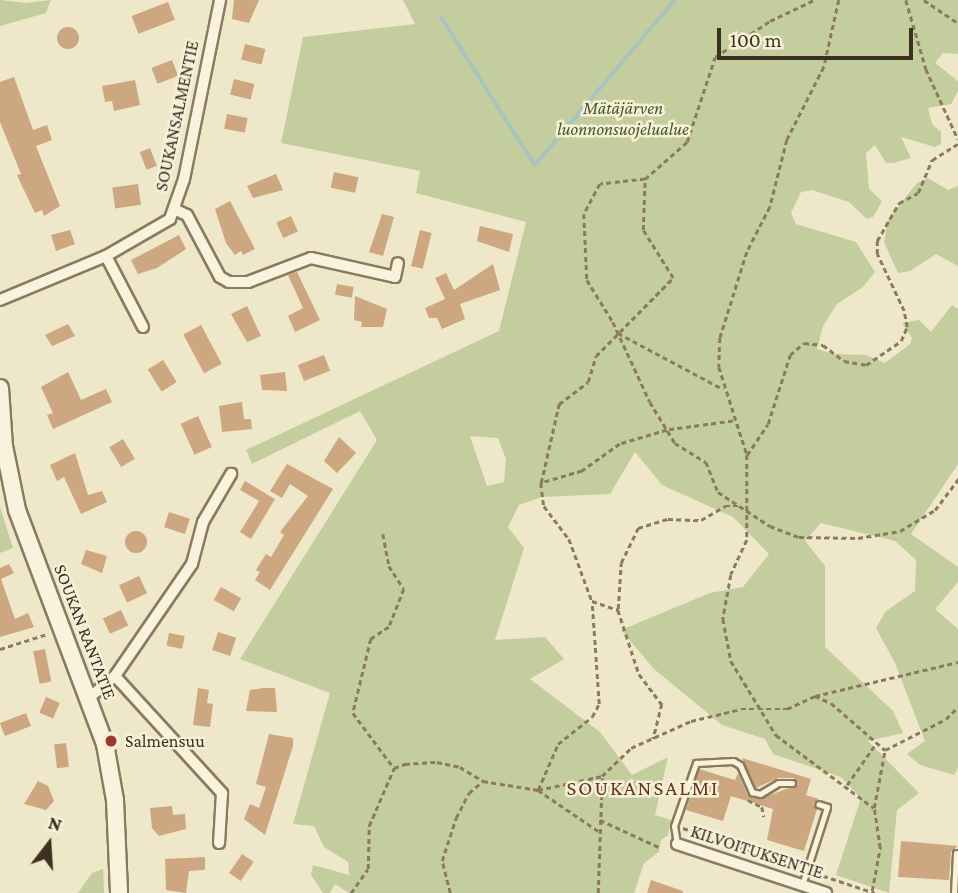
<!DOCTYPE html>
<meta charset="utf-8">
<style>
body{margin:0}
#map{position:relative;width:958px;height:893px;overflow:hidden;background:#efe7c9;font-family:"Crimson Pro",serif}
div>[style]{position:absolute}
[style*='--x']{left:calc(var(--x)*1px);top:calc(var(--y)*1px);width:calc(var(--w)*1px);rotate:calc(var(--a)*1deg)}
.green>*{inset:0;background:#c3cd9d}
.stream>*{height:3.5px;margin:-1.75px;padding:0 1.75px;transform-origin:1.75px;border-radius:1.75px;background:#aac3be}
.building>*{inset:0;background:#cca780;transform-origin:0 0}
.round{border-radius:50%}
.path>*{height:2.5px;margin-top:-1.25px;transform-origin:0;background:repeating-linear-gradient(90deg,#8b7a5e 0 5px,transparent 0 8.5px)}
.roads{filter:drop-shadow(2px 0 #8b7a5e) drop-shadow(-2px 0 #8b7a5e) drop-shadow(0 2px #8b7a5e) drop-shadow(0 -2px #8b7a5e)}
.lane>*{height:5px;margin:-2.5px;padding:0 2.5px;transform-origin:2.5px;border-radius:2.5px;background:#f9f3dd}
.street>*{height:10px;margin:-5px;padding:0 5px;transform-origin:5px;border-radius:5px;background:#f9f3dd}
.secondary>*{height:16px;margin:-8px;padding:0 8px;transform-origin:8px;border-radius:8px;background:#f9f3dd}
.dots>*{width:19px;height:19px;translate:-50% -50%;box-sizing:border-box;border:4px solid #f6f0d9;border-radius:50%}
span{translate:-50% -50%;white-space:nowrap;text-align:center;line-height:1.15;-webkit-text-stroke:5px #f6f0d9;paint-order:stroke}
.park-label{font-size:18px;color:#475828;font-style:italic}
.street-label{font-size:18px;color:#3c3121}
.poi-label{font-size:18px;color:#3c3121}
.left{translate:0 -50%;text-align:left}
.quarter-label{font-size:21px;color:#683621;letter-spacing:2px}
.north{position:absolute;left:14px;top:809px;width:70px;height:70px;-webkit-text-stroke:5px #f6f0d9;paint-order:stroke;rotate:17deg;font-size:19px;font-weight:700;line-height:28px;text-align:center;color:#3c3121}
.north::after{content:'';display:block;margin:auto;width:24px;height:32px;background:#3c3121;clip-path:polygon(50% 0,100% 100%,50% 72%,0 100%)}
.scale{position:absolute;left:717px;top:28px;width:196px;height:32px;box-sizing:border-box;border:4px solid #3c3121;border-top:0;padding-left:9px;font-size:21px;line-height:24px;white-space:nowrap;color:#3c3121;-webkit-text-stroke:5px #f6f0d9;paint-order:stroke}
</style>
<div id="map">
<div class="green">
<i style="clip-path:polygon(0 0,26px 3px,51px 0,46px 13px,0 26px)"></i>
<i style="clip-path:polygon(evenodd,403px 0,958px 0,958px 54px,943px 53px,935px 63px,958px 81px,958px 91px,951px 104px,928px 108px,932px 124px,941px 132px,941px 144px,935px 147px,901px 137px,911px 158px,893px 163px,886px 163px,875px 145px,866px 153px,869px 189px,882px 201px,873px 217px,867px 219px,849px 202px,812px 190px,801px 192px,791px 213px,796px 224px,856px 242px,875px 272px,863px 287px,837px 304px,823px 326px,817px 349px,834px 354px,865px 355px,885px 363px,910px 344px,912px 338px,902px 323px,919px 320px,931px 332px,952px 305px,958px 309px,958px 464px,911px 534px,958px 567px,958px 582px,935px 609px,958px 629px,958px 768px,954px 775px,920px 765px,907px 754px,925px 741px,895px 663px,876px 628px,886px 611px,915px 591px,916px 560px,895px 541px,821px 523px,805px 541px,825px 566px,825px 647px,893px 711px,903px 733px,868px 741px,919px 793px,897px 810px,889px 893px,836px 875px,861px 798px,841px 777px,773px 754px,765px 739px,722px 725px,654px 669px,621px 630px,710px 593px,743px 587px,769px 554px,733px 517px,662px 485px,635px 452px,610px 494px,542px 497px,519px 505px,508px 527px,524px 548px,495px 640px,545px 637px,564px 659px,530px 679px,600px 732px,632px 775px,668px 757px,655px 815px,671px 820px,668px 835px,661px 840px,659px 852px,644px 863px,634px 893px,349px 893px,335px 884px,330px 893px,323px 893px,311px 875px,313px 865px,349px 875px,348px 862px,324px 847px,314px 826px,293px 824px,330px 693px,240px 659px,377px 440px,360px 411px,252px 464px,246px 450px,499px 331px,526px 222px,416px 193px,420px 171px,281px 143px,303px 37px,415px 24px,403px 0,470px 436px,498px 438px,506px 459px,504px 482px,487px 486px,470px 436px)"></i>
<i style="clip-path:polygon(928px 178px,948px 190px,958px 186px,958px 266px,936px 254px,910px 271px,898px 273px,884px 242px,888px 219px,917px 183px)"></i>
<i style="clip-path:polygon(0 507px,13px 548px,0 553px)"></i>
<i style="clip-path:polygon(103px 869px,104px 893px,78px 893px,92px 873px)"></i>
</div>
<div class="stream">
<i style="--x:442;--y:18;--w:174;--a:57.7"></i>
<i style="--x:535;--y:165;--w:216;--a:-49.7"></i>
</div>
<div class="building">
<i style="clip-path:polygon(234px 0,259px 0,249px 23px,232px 19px)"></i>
<i style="left:168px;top:2px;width:19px;height:39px;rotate:69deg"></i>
<i class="round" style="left:57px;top:27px;width:22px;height:22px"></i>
<i style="left:245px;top:44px;width:21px;height:16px;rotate:14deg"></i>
<i style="left:172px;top:60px;width:17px;height:22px;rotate:69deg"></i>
<i style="clip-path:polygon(14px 77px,33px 130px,47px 125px,52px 140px,36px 146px,60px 206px,44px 216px,42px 210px,35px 213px,22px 186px,17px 175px,21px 174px,0 122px,0 82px)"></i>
<i style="left:234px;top:79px;width:21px;height:16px;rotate:14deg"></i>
<i style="clip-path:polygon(135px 80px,140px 105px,114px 111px,112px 101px,105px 102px,102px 86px)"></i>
<i style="left:227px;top:114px;width:21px;height:15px;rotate:11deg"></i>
<i style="left:150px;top:148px;width:19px;height:11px;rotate:69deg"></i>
<i style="left:334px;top:172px;width:25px;height:16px;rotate:12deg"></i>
<i style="clip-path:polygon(276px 174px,283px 190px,253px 198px,247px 186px)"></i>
<i style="left:138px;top:184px;width:21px;height:26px;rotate:82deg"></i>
<i style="clip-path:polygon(230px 201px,255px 249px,243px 255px,241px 251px,235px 255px,226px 243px,215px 209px)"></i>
<i style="clip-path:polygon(382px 214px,394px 217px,383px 256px,369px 252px)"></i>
<i style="left:291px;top:216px;width:17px;height:16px;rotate:66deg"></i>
<i style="clip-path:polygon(480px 226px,513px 234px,509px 252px,477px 241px)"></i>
<i style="clip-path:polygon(70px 230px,75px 244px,56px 251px,51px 235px)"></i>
<i style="left:420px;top:230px;width:12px;height:37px;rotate:14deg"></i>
<i style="clip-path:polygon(179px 235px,186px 249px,157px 268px,138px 274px,131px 260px)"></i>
<i style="clip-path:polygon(493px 264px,500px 290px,460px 304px,465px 319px,442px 329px,437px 318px,429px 318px,425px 308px,445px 299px,435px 278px,446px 273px,454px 290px)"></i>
<i style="clip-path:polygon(297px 272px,320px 320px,295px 332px,288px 316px,303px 308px,288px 275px)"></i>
<i style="left:337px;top:284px;width:17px;height:11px;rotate:10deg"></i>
<i style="clip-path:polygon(355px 296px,387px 309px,383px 327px,361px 327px,362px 322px,354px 320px)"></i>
<i style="clip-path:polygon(247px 306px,261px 336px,247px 342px,231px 314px)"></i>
<i style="clip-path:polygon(68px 324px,75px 336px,52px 346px,45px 335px)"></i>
<i style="left:201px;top:325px;width:44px;height:20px;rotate:62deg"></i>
<i style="left:324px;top:355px;width:17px;height:28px;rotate:69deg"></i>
<i style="left:163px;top:360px;width:26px;height:18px;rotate:58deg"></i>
<i style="clip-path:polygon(68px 372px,81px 400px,106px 389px,112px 402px,53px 429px,47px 415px,53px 413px,41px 387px)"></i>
<i style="clip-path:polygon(285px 372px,287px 391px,262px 390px,260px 375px)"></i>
<i style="clip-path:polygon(242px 402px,244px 419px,251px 419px,252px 429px,222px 432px,219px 406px)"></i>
<i style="left:198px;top:416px;width:34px;height:19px;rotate:66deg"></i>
<i style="clip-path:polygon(339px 437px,356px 453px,337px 473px,324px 461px)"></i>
<i style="left:123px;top:439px;width:23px;height:16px;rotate:59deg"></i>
<i style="clip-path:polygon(75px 453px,88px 495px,102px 491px,107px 502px,81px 514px,64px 477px,57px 481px,50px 465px)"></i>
<i style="clip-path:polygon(287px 464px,333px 489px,270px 590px,255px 580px,260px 572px,256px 570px,266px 554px,271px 557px,284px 535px,280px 532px,308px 496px,290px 484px,282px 498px,270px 491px)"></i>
<i style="clip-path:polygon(245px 481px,275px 499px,251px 539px,240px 532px,259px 501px,240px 490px)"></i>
<i style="left:169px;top:512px;width:22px;height:16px;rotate:18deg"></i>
<i class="round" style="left:125px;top:531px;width:22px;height:22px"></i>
<i style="clip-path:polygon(86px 550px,107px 556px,102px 573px,81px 564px)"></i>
<i style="clip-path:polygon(9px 564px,14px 573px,1px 579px,15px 619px,28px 613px,34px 627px,0 637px,0 568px)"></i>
<i style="left:139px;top:576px;width:19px;height:22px;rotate:65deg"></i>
<i style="left:221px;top:587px;width:23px;height:15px;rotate:29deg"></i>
<i style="left:121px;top:610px;width:17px;height:20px;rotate:65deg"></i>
<i style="left:218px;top:632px;width:19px;height:19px;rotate:18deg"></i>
<i style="left:169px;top:633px;width:16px;height:13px;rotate:11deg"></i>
<i style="left:45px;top:649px;width:33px;height:12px;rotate:79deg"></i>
<i style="clip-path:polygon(198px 688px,209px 690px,207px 703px,213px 704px,210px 727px,193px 725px)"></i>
<i style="clip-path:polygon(263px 688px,275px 688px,277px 712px,246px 711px,250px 690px)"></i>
<i style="left:46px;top:697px;width:15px;height:17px;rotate:23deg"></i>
<i style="left:26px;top:713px;width:14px;height:28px;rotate:69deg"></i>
<i style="clip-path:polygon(269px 734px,293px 738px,293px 746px,265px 835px,244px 819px,250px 804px,259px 808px,266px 787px,256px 784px)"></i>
<i style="left:66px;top:743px;width:24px;height:12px;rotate:83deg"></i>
<i style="clip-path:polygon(742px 758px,811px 779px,806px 795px,819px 799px,813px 803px,817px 809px,804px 851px,767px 840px,773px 809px,731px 796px,723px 821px,686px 810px,699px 769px,735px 780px,738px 773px,748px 796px,759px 799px,797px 785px,794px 778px,778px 778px,756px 788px)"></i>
<i style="clip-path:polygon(38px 781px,48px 786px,54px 801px,46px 810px,24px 804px)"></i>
<i style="clip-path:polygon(172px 806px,173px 815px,185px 814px,186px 829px,159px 836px,152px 828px,150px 808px)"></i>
<i style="clip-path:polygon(901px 841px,958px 846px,951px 852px,949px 880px,898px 877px)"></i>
<i style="left:242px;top:854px;width:14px;height:23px;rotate:34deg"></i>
<i style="clip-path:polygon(205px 857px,205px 870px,189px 871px,186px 893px,166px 890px,165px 859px)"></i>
<i style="clip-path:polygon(651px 880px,683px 891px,683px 893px,647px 893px)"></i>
</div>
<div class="path">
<i style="--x:839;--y:0;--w:69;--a:102.6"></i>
<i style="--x:824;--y:67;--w:82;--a:116.9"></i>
<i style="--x:787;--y:140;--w:69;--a:104.2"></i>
<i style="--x:770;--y:207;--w:51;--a:117.1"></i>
<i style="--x:747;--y:252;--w:90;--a:107.4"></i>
<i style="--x:720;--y:338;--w:29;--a:92"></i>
<i style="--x:719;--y:367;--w:92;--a:72.3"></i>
<i style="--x:747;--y:455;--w:85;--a:90"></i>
<i style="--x:747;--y:540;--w:38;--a:115"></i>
<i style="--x:731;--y:575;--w:45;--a:100.3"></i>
<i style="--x:723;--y:619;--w:43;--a:79.2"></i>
<i style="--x:731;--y:661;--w:87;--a:58.7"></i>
<i style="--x:776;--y:735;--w:122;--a:36.7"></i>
<i style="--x:906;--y:0;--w:72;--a:73.8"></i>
<i style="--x:926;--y:69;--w:77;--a:65.4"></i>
<i style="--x:924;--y:0;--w:41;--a:34.1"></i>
<i style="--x:645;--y:179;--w:45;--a:173.7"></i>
<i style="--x:600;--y:184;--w:34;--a:118"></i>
<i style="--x:584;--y:214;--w:66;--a:87.4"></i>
<i style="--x:587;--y:280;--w:49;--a:58.2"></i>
<i style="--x:613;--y:322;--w:88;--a:65.2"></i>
<i style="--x:650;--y:402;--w:48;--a:58.6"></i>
<i style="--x:675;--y:443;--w:36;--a:32"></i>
<i style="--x:706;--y:462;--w:32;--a:68"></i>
<i style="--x:718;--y:492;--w:62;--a:33.2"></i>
<i style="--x:770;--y:526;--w:31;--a:21"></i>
<i style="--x:799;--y:537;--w:59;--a:1"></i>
<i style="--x:858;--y:538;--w:43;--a:-9.5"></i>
<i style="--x:900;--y:531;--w:41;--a:-31"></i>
<i style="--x:935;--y:510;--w:39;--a:-53"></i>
<i style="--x:618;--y:333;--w:119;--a:28.1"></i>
<i style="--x:733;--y:421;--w:67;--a:172.2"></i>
<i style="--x:667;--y:430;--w:49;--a:163.4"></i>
<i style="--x:620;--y:444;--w:47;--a:144.6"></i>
<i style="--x:582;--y:471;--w:43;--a:163.7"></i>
<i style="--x:541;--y:483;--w:81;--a:-77.2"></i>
<i style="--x:559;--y:404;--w:36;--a:-37"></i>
<i style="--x:588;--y:382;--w:27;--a:-73"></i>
<i style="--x:596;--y:356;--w:110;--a:-45.4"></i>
<i style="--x:673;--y:278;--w:57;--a:-122"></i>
<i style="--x:643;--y:230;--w:51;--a:-87.8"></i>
<i style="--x:645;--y:179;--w:56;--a:-41.4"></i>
<i style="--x:687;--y:142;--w:89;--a:-71.8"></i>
<i style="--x:715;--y:57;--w:66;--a:-33.2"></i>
<i style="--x:770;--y:21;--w:49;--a:-25.5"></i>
<i style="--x:747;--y:455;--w:37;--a:-56"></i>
<i style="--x:768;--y:424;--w:72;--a:-72.3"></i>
<i style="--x:790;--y:355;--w:18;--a:-41"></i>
<i style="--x:804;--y:343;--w:19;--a:6"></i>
<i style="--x:823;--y:345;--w:26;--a:37"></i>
<i style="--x:844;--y:361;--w:22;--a:10"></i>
<i style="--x:866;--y:365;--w:42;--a:-34.4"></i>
<i style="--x:901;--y:341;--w:15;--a:-67"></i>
<i style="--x:907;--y:327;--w:16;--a:-101"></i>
<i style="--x:904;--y:311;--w:63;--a:-115.3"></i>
<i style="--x:877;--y:254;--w:13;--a:-90"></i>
<i style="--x:877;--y:241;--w:44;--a:-59.9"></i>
<i style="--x:899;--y:203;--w:21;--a:-28"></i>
<i style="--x:918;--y:193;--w:36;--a:-67"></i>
<i style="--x:932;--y:160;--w:31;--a:-32"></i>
<i style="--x:541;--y:483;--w:23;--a:83"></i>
<i style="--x:544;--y:506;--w:41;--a:52.9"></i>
<i style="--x:569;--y:539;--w:66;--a:69.6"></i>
<i style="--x:592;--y:601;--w:28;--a:19"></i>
<i style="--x:618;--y:610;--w:67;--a:71.8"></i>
<i style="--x:639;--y:674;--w:38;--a:53"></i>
<i style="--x:662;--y:704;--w:36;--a:104"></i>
<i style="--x:383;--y:534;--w:33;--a:79"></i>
<i style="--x:389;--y:566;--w:27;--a:57"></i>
<i style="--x:404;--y:589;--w:41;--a:111.5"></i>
<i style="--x:389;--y:627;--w:22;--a:146"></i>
<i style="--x:371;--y:639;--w:76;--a:103.7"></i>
<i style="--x:353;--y:713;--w:69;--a:53.3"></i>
<i style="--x:618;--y:609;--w:46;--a:-86.3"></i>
<i style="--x:621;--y:563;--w:39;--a:-64"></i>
<i style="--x:638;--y:528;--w:31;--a:-17"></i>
<i style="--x:668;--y:519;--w:33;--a:2"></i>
<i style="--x:701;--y:520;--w:28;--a:-30"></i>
<i style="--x:725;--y:506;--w:16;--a:0"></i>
<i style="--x:0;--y:649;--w:49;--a:-17.7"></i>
<i style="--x:815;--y:696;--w:147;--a:-13.4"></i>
<i style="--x:847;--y:785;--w:52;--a:-55.1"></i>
<i style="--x:538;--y:790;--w:66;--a:-12.3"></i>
<i style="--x:602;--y:776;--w:40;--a:-44"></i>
<i style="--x:631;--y:748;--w:66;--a:-24.2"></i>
<i style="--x:691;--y:721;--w:51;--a:-13.5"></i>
<i style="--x:741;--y:709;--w:46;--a:0"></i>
<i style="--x:787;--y:709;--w:31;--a:-25"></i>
<i style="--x:815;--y:696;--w:17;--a:24"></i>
<i style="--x:831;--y:703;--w:72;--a:41"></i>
<i style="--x:885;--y:750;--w:68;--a:-26.9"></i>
<i style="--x:946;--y:719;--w:17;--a:-45"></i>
<i style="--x:538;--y:790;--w:50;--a:-66.5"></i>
<i style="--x:558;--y:744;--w:43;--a:-38.5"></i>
<i style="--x:592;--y:717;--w:15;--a:-62"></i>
<i style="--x:599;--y:704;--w:101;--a:-94"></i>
<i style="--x:748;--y:800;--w:16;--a:27"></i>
<i style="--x:762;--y:807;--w:10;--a:79"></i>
<i style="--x:600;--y:820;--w:65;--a:24.6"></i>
<i style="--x:683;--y:828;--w:122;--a:18.6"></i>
<i style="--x:815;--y:873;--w:63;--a:18.4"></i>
<i style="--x:872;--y:891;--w:44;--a:-79.5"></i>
<i style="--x:880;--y:848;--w:40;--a:-98.5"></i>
<i style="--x:874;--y:808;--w:59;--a:-79.3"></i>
<i style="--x:351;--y:893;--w:29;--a:-55"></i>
<i style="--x:368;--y:869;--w:43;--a:-88.7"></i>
<i style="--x:369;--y:826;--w:63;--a:-66.7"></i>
<i style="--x:394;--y:768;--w:12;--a:-20"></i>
<i style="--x:405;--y:764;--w:32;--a:-4"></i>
<i style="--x:437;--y:762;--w:24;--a:12"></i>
<i style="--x:460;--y:767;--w:27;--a:31"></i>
<i style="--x:483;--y:781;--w:56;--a:9.3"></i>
<i style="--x:538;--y:790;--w:73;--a:34.3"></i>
<i style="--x:450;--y:893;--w:33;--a:-104"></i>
<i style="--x:442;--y:861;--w:45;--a:-72"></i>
<i style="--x:456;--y:818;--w:28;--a:-63"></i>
<i style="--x:469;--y:793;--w:18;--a:-41"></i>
<i style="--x:598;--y:893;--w:115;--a:-88"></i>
</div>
<div class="roads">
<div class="lane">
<i style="--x:677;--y:844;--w:18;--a:-99"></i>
<i style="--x:674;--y:826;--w:67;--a:-70.8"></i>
<i style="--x:696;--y:763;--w:37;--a:-3"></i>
<i style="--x:733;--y:761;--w:8;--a:30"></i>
<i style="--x:740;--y:765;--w:30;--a:66"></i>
<i style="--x:752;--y:792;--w:8;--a:14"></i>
<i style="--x:760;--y:794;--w:21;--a:-31"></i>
<i style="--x:778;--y:783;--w:14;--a:0"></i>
<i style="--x:802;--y:885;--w:82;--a:-72.2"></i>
<i style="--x:827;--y:807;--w:9;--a:-162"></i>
<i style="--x:954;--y:893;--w:40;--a:-87.1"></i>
</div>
<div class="street">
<i style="--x:174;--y:209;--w:14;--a:25"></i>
<i style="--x:187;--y:215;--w:70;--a:62"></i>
<i style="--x:220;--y:277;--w:10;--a:29"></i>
<i style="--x:229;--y:282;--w:19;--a:0"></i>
<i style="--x:248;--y:282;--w:67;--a:-20.9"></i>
<i style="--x:311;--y:258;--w:86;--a:12.7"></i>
<i style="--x:395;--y:277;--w:14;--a:-78"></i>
<i style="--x:106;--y:256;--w:80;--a:62.5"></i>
<i style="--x:0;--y:300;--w:115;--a:-22.5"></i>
<i style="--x:106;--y:256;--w:74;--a:-30"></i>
<i style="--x:170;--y:219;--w:42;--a:-70.7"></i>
<i style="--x:184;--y:179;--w:183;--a:-78.6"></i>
<i style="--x:115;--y:676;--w:159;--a:47.6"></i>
<i style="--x:222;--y:793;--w:50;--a:93.4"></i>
<i style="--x:90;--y:697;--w:33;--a:-40"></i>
<i style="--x:115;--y:676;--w:136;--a:-55.5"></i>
<i style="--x:192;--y:564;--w:43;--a:-75.3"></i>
<i style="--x:203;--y:522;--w:56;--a:-59.7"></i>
<i style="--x:677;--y:844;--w:157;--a:18.2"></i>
</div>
<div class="secondary">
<i style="--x:0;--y:388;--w:58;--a:86.1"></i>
<i style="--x:4;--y:446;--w:65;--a:78.5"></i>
<i style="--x:17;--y:510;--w:250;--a:69.4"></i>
<i style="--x:105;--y:744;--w:57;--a:79.9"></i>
<i style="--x:115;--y:800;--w:93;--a:87.5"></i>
</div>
</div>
<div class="dots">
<i style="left:111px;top:741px;background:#9a372e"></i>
</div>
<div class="park-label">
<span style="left:623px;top:119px">Mätäjärven<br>luonnonsuojelualue</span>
</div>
<div class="street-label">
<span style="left:177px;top:116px;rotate:-78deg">SOUKANSALMENTIE</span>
<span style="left:85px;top:632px;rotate:69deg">SOUKAN RANTATIE</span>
<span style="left:757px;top:852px;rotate:18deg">KILVOITUKSENTIE</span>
</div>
<div class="poi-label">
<span class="left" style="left:125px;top:741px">Salmensuu</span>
</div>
<div class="quarter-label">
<span style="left:643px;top:788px">SOUKANSALMI</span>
</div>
<div class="north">N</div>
<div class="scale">100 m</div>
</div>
